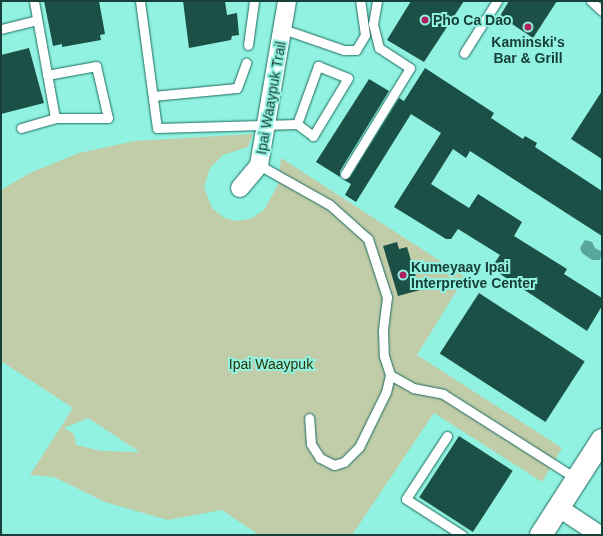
<!DOCTYPE html>
<style>
body{margin:0}
#map{position:relative;width:603px;height:536px;overflow:hidden;background:#92f2e1;font-family:Helvetica,sans-serif}
div>[style]{position:absolute}
.green>*{inset:0;background:#c1cca8}
.water>*{inset:0;background:#59a79a}
.building>*{inset:0;background:#1b5047;transform-origin:0 0}
.roads{filter:drop-shadow(0 0 1px #1c6b5f) drop-shadow(0 0 1px #1c6b5f)}
.service>*{height:9px;margin:-4.5px;padding:0 4.5px;transform-origin:4.5px;border-radius:4.5px;background:#fff}
.minor>*{height:18px;margin:-9px;padding:0 9px;transform-origin:9px;border-radius:9px;background:#fff}
.tertiary>*{height:22px;margin:-11px;padding:0 11px;transform-origin:11px;border-radius:11px;background:#fff}
.dots>*{width:11px;height:11px;translate:-50% -50%;box-sizing:border-box;border:2px solid #92f2e1;border-radius:50%}
span{translate:-50% -50%;white-space:nowrap;text-align:center;line-height:1.15;-webkit-text-stroke:4px #92f2e1;paint-order:stroke}
.poi-label{font-size:14px;color:#17403a;font-weight:700}
.left{translate:0 -50%;text-align:left}
.street-label{font-size:14px;color:#17403a}
.park-label{font-size:14px;color:#2a3407}
.frame{position:absolute;inset:0;border:2px solid #17403a;pointer-events:none}
</style>
<div id="map">
<div class="green">
<i style="clip-path:polygon(evenodd,253px 134px,248px 147px,223px 155px,210px 168px,204px 187px,212px 208px,224px 218px,237px 221px,250px 219px,264px 210px,278px 185px,281px 158px,465px 277px,417px 355px,562px 448px,542px 482px,434px 413px,352px 535px,259px 535px,222px 510px,168px 520px,105px 502px,54px 477px,30px 475px,73px 408px,1px 361px,1px 190px,30px 173px,79px 153px,135px 141px,253px 134px,88px 418px,140px 452px,102px 451px,76px 445px,74px 434px,64px 428px,88px 418px)"></i>
</div>
<div class="water">
<i style="clip-path:polygon(585px 240px,592px 242px,595px 248px,602px 252px,600px 260px,592px 260px,582px 253px,580px 248px)"></i>
</div>
<div class="building">
<i style="clip-path:polygon(44px 1px,99px 1px,105px 34px,100px 35px,101px 40px,62px 47px,62px 44px,53px 46px)"></i>
<i style="clip-path:polygon(183px 1px,225px 1px,227px 15px,237px 13px,239px 35px,232px 36px,231px 40px,189px 48px)"></i>
<i style="clip-path:polygon(411px 1px,464px 1px,424px 62px,387px 40px)"></i>
<i style="clip-path:polygon(509px 1px,557px 1px,533px 38px,500px 16px)"></i>
<i style="clip-path:polygon(29px 48px,44px 103px,1px 114px,1px 55px)"></i>
<i style="clip-path:polygon(425px 68px,494px 113px,491px 118px,523px 139px,525px 136px,537px 143px,535px 147px,602px 191px,602px 236px,470px 151px,466px 158px,453px 149px,431px 184px,469px 208px,478px 194px,522px 222px,514px 236px,567px 269px,564px 274px,602px 298px,602px 306px,587px 331px,491px 268px,500px 255px,458px 229px,451px 239px,446px 239px,394px 207px,441px 133px,411px 114px,356px 202px,345px 195px,351px 184px,344px 180px,350px 177px,399px 98px,404px 101px)"></i>
<i style="clip-path:polygon(369px 79px,389px 91px,340px 171px,340px 177px,316px 162px)"></i>
<i style="clip-path:polygon(602px 91px,602px 159px,571px 139px)"></i>
<i style="clip-path:polygon(397px 242px,399px 249px,407px 247px,420px 290px,398px 296px,383px 246px)"></i>
<i style="left:479px;top:293px;width:126px;height:72px;rotate:33deg"></i>
<i style="left:459px;top:436px;width:64px;height:73px;rotate:33deg"></i>
</div>
<div class="roads">
<div class="service">
<i style="left:140px;top:1px;width:128px;rotate:82.4deg"></i>
<i style="left:157px;top:128px;width:140px;rotate:-1.6deg"></i>
<i style="left:297px;top:124px;width:62px;rotate:-70.1deg"></i>
<i style="left:318px;top:66px;width:32px;rotate:22deg"></i>
<i style="left:348px;top:78px;width:68px;rotate:121.1deg"></i>
<i style="left:313px;top:136px;width:20px;rotate:-143deg"></i>
<i style="left:591px;top:1px;width:15px;rotate:42deg"></i>
<i style="left:1px;top:29px;width:37px;rotate:-14deg"></i>
<i style="left:283px;top:29px;width:65px;rotate:19deg"></i>
<i style="left:344px;top:50px;width:12px"></i>
<i style="left:356px;top:50px;width:17px;rotate:-59deg"></i>
<i style="left:365px;top:35px;width:34px;rotate:-98deg"></i>
<i style="left:248px;top:45px;width:44px;rotate:-82.2deg"></i>
<i style="left:464px;top:53px;width:62px;rotate:-57.6deg"></i>
<i style="left:47px;top:75px;width:50px;rotate:-10.4deg"></i>
<i style="left:96px;top:66px;width:53px;rotate:77deg"></i>
<i style="left:108px;top:118px;width:53px;rotate:180deg"></i>
<i style="left:153px;top:96px;width:84px;rotate:-5.4deg"></i>
<i style="left:237px;top:88px;width:27px;rotate:-70deg"></i>
<i style="left:21px;top:128px;width:35px;rotate:-16deg"></i>
<i style="left:55px;top:118px;width:119px;rotate:-100.2deg"></i>
<i style="left:259px;top:165px;width:81px;rotate:29.4deg"></i>
<i style="left:330px;top:205px;width:51px;rotate:41.8deg"></i>
<i style="left:368px;top:239px;width:61px;rotate:71.9deg"></i>
<i style="left:387px;top:297px;width:34px;rotate:97deg"></i>
<i style="left:383px;top:331px;width:25px;rotate:88deg"></i>
<i style="left:384px;top:356px;width:20px;rotate:72deg"></i>
<i style="left:390px;top:375px;width:17px;rotate:103deg"></i>
<i style="left:386px;top:392px;width:61px;rotate:116.1deg"></i>
<i style="left:359px;top:447px;width:21px;rotate:135deg"></i>
<i style="left:344px;top:462px;width:10px;rotate:163deg"></i>
<i style="left:334px;top:465px;width:16px;rotate:-153deg"></i>
<i style="left:320px;top:458px;width:17px;rotate:-123deg"></i>
<i style="left:311px;top:444px;width:26px;rotate:-94deg"></i>
<i style="left:345px;top:174px;width:124px;rotate:-58.5deg"></i>
<i style="left:410px;top:68px;width:37px;rotate:-147deg"></i>
<i style="left:379px;top:48px;width:25px;rotate:-104deg"></i>
<i style="left:373px;top:24px;width:23px;rotate:-80deg"></i>
<i style="left:390px;top:375px;width:26px;rotate:29deg"></i>
<i style="left:413px;top:388px;width:31px;rotate:11deg"></i>
<i style="left:443px;top:394px;width:159px;rotate:32.4deg"></i>
<i style="left:447px;top:436px;width:75px;rotate:123.1deg"></i>
<i style="left:406px;top:499px;width:67px;rotate:32.7deg"></i>
</div>
<div class="minor">
<i style="left:240px;top:188px;width:30px;rotate:-50deg"></i>
<i style="left:259px;top:165px;width:166px;rotate:-80.3deg"></i>
<i style="left:559px;top:508px;width:49px;rotate:33.4deg"></i>
</div>
<div class="tertiary">
<i style="left:541px;top:535px;width:113px;rotate:-57.3deg"></i>
</div>
</div>
<div class="dots">
<i style="left:425px;top:20px;background:#ad205d"></i>
<i style="left:528px;top:27px;background:#ad205d"></i>
<i style="left:403px;top:275px;background:#ad205d"></i>
</div>
<div class="poi-label">
<span class="left" style="left:433px;top:20px">Pho Ca Dao</span>
<span style="left:528px;top:50px">Kaminski's<br>Bar &amp; Grill</span>
<span class="left" style="left:411px;top:275px">Kumeyaay Ipai<br>Interpretive Center</span>
</div>
<div class="street-label">
<span style="left:271px;top:98px;rotate:-80deg">Ipai Waaypuk Trail</span>
</div>
<div class="park-label">
<span style="left:271px;top:364px">Ipai Waaypuk</span>
</div>
<div class="frame"></div>
</div>
